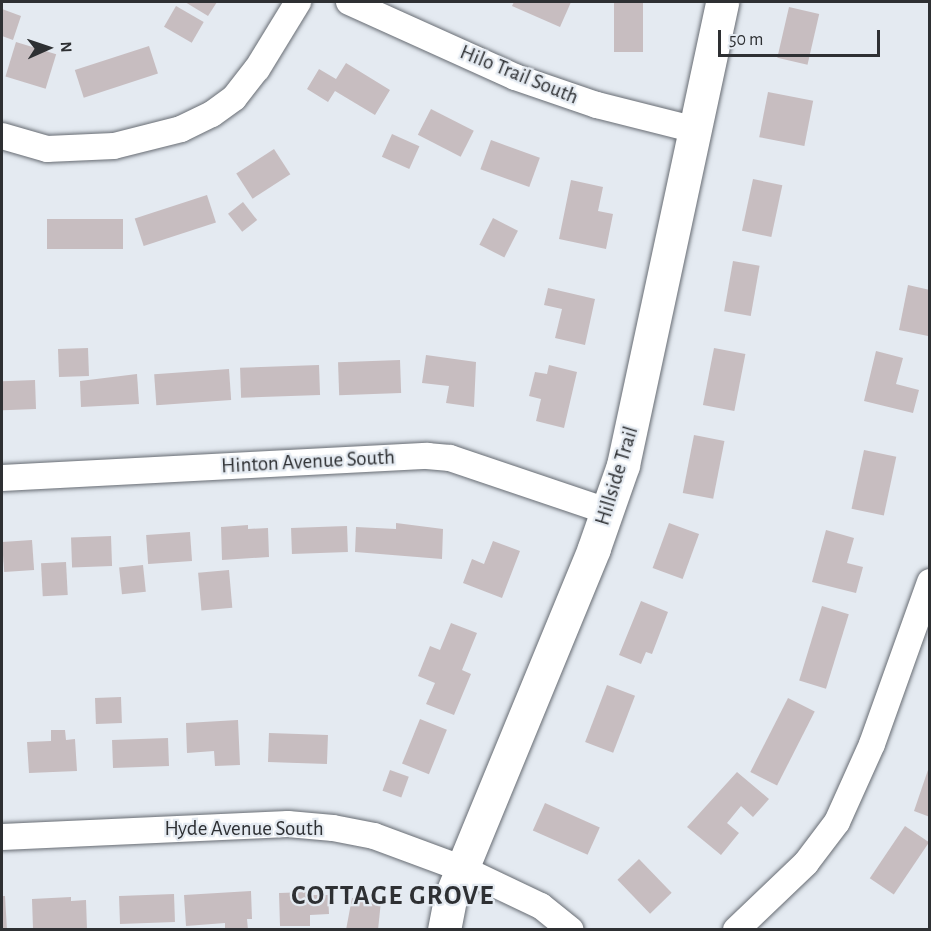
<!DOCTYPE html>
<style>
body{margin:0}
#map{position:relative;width:931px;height:931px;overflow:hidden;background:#e4eaf1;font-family:"Alegreya Sans",sans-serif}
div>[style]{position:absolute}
.building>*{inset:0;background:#c7bdc0;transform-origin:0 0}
.roads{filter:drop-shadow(0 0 2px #676c73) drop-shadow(0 0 2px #676c73)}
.street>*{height:26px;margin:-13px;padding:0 13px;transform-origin:13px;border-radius:13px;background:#fff}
.secondary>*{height:33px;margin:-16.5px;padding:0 16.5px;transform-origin:16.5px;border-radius:16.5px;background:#fff}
span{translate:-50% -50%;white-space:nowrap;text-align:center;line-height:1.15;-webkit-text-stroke:4.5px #e4eaf1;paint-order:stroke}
.street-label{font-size:21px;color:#2e3033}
.district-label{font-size:27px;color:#2e3033;font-weight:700;letter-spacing:1.5px}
.frame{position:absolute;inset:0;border:3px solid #2e3033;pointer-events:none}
.north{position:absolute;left:18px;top:18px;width:60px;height:60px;-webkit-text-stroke:4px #e4eaf1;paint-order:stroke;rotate:87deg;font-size:16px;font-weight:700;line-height:24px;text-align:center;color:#2e3033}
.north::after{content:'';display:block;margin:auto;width:21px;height:27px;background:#2e3033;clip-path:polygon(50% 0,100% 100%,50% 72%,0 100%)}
.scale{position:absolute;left:718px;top:30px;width:162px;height:27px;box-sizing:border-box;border:3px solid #2e3033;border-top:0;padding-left:8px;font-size:18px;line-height:21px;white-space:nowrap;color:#2e3033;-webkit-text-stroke:4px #e4eaf1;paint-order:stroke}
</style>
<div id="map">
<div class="building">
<i style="clip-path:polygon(185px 2px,217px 2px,208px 16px)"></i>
<i style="clip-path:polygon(514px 2px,571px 2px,560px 27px,512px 6px)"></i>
<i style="left:614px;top:2px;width:29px;height:50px"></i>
<i style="left:176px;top:6px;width:32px;height:24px;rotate:30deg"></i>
<i style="left:789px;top:7px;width:31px;height:52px;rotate:13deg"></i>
<i style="clip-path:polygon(2px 9px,21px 16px,13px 40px,2px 36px)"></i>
<i style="left:16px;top:42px;width:42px;height:36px;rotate:17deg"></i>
<i style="left:149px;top:46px;width:29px;height:78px;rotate:72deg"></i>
<i style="clip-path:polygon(346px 63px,390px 90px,375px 115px,335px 91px,328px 102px,307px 89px,319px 69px,336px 79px)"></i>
<i style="left:768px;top:92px;width:46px;height:46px;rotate:11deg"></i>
<i style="left:431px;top:109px;width:48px;height:29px;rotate:27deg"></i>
<i style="left:392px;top:134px;width:30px;height:25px;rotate:24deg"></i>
<i style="left:491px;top:140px;width:52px;height:31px;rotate:20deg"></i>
<i style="left:274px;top:149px;width:30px;height:45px;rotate:57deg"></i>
<i style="left:753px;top:179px;width:30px;height:53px;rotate:12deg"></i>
<i style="clip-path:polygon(571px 180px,603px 187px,598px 211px,613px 214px,606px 249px,559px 239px)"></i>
<i style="left:207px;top:195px;width:29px;height:76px;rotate:72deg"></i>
<i style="left:243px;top:202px;width:23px;height:19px;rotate:52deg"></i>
<i style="left:493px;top:218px;width:28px;height:30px;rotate:27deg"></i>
<i style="left:47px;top:219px;width:76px;height:30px"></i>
<i style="left:733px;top:261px;width:27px;height:51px;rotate:10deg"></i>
<i style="clip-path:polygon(908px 285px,930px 290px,928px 336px,899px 330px)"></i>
<i style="clip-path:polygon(548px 288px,595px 299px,585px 345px,555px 338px,562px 309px,544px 305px)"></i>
<i style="left:88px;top:348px;width:28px;height:30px;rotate:88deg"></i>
<i style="left:714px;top:348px;width:32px;height:58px;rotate:11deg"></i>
<i style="clip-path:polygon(876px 351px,903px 358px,896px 384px,919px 390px,913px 413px,864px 401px)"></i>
<i style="clip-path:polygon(426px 355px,476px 362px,474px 407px,446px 403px,449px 386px,422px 383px)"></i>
<i style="left:400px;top:360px;width:33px;height:62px;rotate:88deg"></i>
<i style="left:319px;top:365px;width:30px;height:79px;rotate:88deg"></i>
<i style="clip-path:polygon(549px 365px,577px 372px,564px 428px,536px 421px,541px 399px,529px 396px,535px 372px,547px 374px)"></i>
<i style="left:229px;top:369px;width:31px;height:75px;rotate:86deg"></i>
<i style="clip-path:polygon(137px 374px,139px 404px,81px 407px,80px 381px)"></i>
<i style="left:35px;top:380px;width:29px;height:33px;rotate:88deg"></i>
<i style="left:694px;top:435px;width:31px;height:59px;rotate:11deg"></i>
<i style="left:864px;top:450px;width:33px;height:60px;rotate:12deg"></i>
<i style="clip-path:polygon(396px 523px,443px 529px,442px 559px,355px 552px,356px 527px,396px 529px)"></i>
<i style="left:669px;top:523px;width:32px;height:48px;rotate:20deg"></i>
<i style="clip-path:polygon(248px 525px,248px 529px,268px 528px,269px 557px,222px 560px,221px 527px)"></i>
<i style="left:347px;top:526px;width:26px;height:56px;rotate:88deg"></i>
<i style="clip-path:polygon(826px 530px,854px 538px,847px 563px,863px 567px,856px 593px,812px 582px)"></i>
<i style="left:190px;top:532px;width:29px;height:44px;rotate:86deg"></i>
<i style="left:111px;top:536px;width:30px;height:40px;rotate:88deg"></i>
<i style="left:32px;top:540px;width:30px;height:30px;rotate:86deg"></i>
<i style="clip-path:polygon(493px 541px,520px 551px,502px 598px,463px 583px,472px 559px,484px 564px)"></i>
<i style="left:66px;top:562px;width:33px;height:25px;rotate:87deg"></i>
<i style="left:143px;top:565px;width:27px;height:24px;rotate:84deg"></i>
<i style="left:229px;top:570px;width:38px;height:31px;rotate:85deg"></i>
<i style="clip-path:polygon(641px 601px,668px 612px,652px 654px,646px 652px,641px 664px,619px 655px)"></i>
<i style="left:822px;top:606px;width:28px;height:78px;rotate:17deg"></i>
<i style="clip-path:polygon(451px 623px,477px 633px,462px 670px,471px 674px,454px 715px,426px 704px,435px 683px,418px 676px,430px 646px,440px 650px)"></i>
<i style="left:607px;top:685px;width:30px;height:61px;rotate:21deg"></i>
<i style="left:121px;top:697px;width:26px;height:26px;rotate:88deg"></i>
<i style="left:788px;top:698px;width:30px;height:83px;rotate:27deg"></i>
<i style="left:420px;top:719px;width:29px;height:48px;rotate:22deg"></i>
<i style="clip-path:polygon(238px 720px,240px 765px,215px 766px,214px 751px,187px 753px,186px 723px)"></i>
<i style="clip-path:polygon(51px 730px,65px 730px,66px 740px,75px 739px,77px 771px,29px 773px,27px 742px,51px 741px)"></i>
<i style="left:269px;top:733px;width:59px;height:29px;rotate:2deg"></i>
<i style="left:168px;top:738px;width:28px;height:56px;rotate:88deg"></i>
<i style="clip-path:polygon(929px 767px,930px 767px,930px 817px,914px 811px)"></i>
<i style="left:390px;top:770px;width:20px;height:22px;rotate:20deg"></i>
<i style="clip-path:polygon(737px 772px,769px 799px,753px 817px,741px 806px,727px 823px,739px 833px,721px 855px,687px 827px)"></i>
<i style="left:545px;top:803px;width:60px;height:30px;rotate:24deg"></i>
<i style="left:905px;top:826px;width:29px;height:63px;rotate:34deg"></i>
<i style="left:639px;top:859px;width:47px;height:30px;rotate:46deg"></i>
<i style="clip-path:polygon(251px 891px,252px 919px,247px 919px,248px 930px,225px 930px,225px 923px,186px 926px,184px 895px)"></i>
<i style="clip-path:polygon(309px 892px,309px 895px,328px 895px,329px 914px,310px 915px,310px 926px,280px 926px,279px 893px)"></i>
<i style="left:174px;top:894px;width:28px;height:55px;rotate:88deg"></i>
<i style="clip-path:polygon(2px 896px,5px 896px,7px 930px,2px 930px)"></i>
<i style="clip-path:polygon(71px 897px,71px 901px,86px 900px,87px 930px,33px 929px,32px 899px)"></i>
<i style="clip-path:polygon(352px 898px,381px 901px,378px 930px,346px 930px)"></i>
</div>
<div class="roads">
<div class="street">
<i style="left:349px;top:2px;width:182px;rotate:24.3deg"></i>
<i style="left:515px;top:77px;width:87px;rotate:18.9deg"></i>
<i style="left:597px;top:105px;width:102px;rotate:14.2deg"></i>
<i style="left:2px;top:136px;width:47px;rotate:16.1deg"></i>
<i style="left:47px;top:149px;width:67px;rotate:-2.6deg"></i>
<i style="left:114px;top:146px;width:69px;rotate:-14.2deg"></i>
<i style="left:181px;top:129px;width:34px;rotate:-26deg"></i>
<i style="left:212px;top:114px;width:27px;rotate:-36deg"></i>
<i style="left:234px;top:98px;width:37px;rotate:-52deg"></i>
<i style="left:257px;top:69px;width:79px;rotate:-58.5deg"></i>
<i style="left:2px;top:478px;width:426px;rotate:-3deg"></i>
<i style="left:427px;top:456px;width:23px;rotate:5deg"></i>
<i style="left:450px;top:458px;width:166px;rotate:18.7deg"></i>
<i style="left:2px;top:837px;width:286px;rotate:-2.6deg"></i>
<i style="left:288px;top:824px;width:45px;rotate:5.1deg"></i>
<i style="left:333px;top:828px;width:42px;rotate:11deg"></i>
<i style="left:374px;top:836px;width:95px;rotate:20.3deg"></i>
<i style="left:463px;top:869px;width:86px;rotate:25.4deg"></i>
<i style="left:541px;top:906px;width:38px;rotate:39deg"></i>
<i style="left:736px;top:930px;width:97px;rotate:-43.7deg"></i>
<i style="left:806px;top:863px;width:51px;rotate:-52.9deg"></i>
<i style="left:837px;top:822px;width:85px;rotate:-65.8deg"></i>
<i style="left:872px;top:744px;width:172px;rotate:-70.3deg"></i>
</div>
<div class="secondary">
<i style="left:444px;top:930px;width:33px;rotate:-79deg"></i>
<i style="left:450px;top:898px;width:378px;rotate:-67.6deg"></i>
<i style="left:594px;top:548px;width:88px;rotate:-70.7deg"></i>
<i style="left:623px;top:465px;width:473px;rotate:-77.9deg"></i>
</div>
</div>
<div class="street-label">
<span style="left:519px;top:75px;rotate:22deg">Hilo Trail South</span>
<span style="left:308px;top:462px;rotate:-3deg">Hinton Avenue South</span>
<span style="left:617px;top:476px;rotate:-73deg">Hillside Trail</span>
<span style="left:244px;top:829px">Hyde Avenue South</span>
</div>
<div class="district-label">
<span style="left:393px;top:896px">COTTAGE GROVE</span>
</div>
<div class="frame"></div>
<div class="north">N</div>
<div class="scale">50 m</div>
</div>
